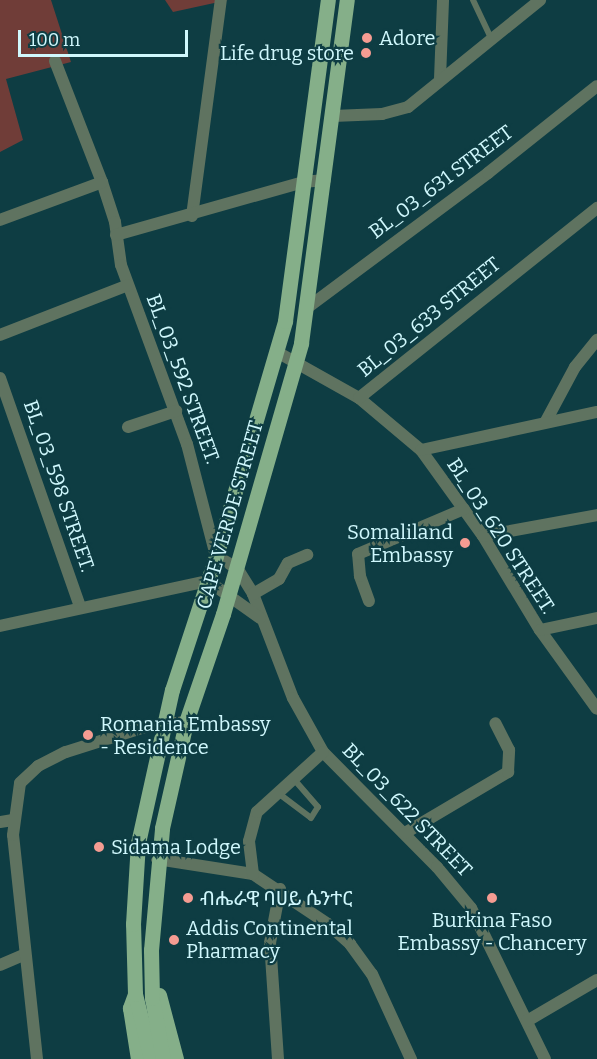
<!DOCTYPE html>
<meta charset="utf-8">
<style>
body{margin:0}
#map{position:relative;width:597px;height:1059px;overflow:hidden;background:#0e3d43;font-family:Bitter,"Noto Sans Ethiopic",serif}
div>[style]{position:absolute}
.green>*{inset:0;background:#703d38}
.lane>*{height:6px;margin:-3px;padding:0 3px;transform-origin:3px;border-radius:3px;background:#5f7360}
.street>*{height:12px;margin:-6px;padding:0 6px;transform-origin:6px;border-radius:6px;background:#5f7360}
.primary>*{height:15px;margin:-7.5px;padding:0 7.5px;transform-origin:7.5px;border-radius:7.5px;background:#85af89}
.dots>*{width:16px;height:16px;translate:-50% -50%;box-sizing:border-box;border:3px solid #0e3d43;border-radius:50%}
span{translate:-50% -50%;white-space:nowrap;text-align:center;line-height:1.15;-webkit-text-stroke:4.5px #0e3d43;paint-order:stroke}
.poi-label{font-size:20px;color:#d0f8fd}
.left{translate:0 -50%;text-align:left}
.right{translate:-100% -50%;text-align:right}
.street-label{font-size:20px;color:#d0f8fd}
.scale{position:absolute;left:18px;top:30px;width:170px;height:27px;box-sizing:border-box;border:3px solid #d0f8fd;border-top:0;padding-left:8px;font-size:18px;line-height:21px;white-space:nowrap;color:#d0f8fd;-webkit-text-stroke:4px #0e3d43;paint-order:stroke}
</style>
<div id="map">
<div class="green">
<i style="clip-path:polygon(0 0,51px 0,71px 62px,6px 79px,23px 140px,0 152px)"></i>
<i style="clip-path:polygon(165px 0,228px 0,173px 12px)"></i>
</div>
<div class="lane">
<i style="left:473px;top:0;width:42px;rotate:64.7deg"></i>
<i style="left:278px;top:793px;width:41px;rotate:37.1deg"></i>
<i style="left:311px;top:818px;width:13px;rotate:-58deg"></i>
<i style="left:318px;top:807px;width:38px;rotate:-131deg"></i>
</div>
<div class="street">
<i style="left:55px;top:61px;width:130px;rotate:68.8deg"></i>
<i style="left:102px;top:182px;width:42px;rotate:72deg"></i>
<i style="left:115px;top:222px;width:43px;rotate:82.1deg"></i>
<i style="left:121px;top:265px;width:191px;rotate:69.8deg"></i>
<i style="left:187px;top:444px;width:116px;rotate:75.5deg"></i>
<i style="left:216px;top:556px;width:24px;rotate:30deg"></i>
<i style="left:237px;top:568px;width:31px;rotate:58deg"></i>
<i style="left:253px;top:594px;width:111px;rotate:69deg"></i>
<i style="left:293px;top:698px;width:62px;rotate:60.9deg"></i>
<i style="left:323px;top:752px;width:162px;rotate:45.3deg"></i>
<i style="left:437px;top:867px;width:53px;rotate:50.3deg"></i>
<i style="left:471px;top:908px;width:168px;rotate:63.9deg"></i>
<i style="left:440px;top:79px;width:79px;rotate:-87.8deg"></i>
<i style="left:333px;top:116px;width:49px;rotate:-2.3deg"></i>
<i style="left:382px;top:114px;width:27px;rotate:-15deg"></i>
<i style="left:408px;top:107px;width:170px;rotate:-39deg"></i>
<i style="left:192px;top:216px;width:218px;rotate:-82.4deg"></i>
<i style="left:0;top:220px;width:109px;rotate:-20.4deg"></i>
<i style="left:116px;top:235px;width:194px;rotate:-15.8deg"></i>
<i style="left:303px;top:182px;width:22px;rotate:-5deg"></i>
<i style="left:307px;top:308px;width:226px;rotate:-36.7deg"></i>
<i style="left:488px;top:173px;width:139px;rotate:-38.6deg"></i>
<i style="left:0;top:335px;width:137px;rotate:-21.3deg"></i>
<i style="left:277px;top:352px;width:94px;rotate:29.3deg"></i>
<i style="left:359px;top:398px;width:81px;rotate:40deg"></i>
<i style="left:421px;top:450px;width:106px;rotate:54.2deg"></i>
<i style="left:483px;top:536px;width:110px;rotate:58.8deg"></i>
<i style="left:540px;top:630px;width:97px;rotate:54.2deg"></i>
<i style="left:0;top:378px;width:242px;rotate:70.7deg"></i>
<i style="left:359px;top:398px;width:305px;rotate:-38.6deg"></i>
<i style="left:546px;top:421px;width:61px;rotate:-61.8deg"></i>
<i style="left:575px;top:367px;width:35px;rotate:-51deg"></i>
<i style="left:128px;top:427px;width:51px;rotate:-18.4deg"></i>
<i style="left:421px;top:450px;width:180px;rotate:-12.2deg"></i>
<i style="left:483px;top:536px;width:116px;rotate:-10.4deg"></i>
<i style="left:253px;top:594px;width:30px;rotate:-30deg"></i>
<i style="left:279px;top:579px;width:18px;rotate:-61deg"></i>
<i style="left:288px;top:563px;width:21px;rotate:-23deg"></i>
<i style="left:369px;top:601px;width:27px;rotate:-110deg"></i>
<i style="left:360px;top:576px;width:22px;rotate:-95deg"></i>
<i style="left:358px;top:554px;width:115px;rotate:-23deg"></i>
<i style="left:0;top:626px;width:213px;rotate:-12.2deg"></i>
<i style="left:208px;top:581px;width:64px;rotate:35.4deg"></i>
<i style="left:540px;top:630px;width:58px;rotate:-11.9deg"></i>
<i style="left:0;top:822px;width:13px;rotate:-9deg"></i>
<i style="left:405px;top:833px;width:120px;rotate:-30.6deg"></i>
<i style="left:508px;top:772px;width:22px;rotate:-87deg"></i>
<i style="left:509px;top:750px;width:30px;rotate:-117deg"></i>
<i style="left:157px;top:859px;width:97px;rotate:8.9deg"></i>
<i style="left:253px;top:874px;width:90px;rotate:33.7deg"></i>
<i style="left:328px;top:924px;width:30px;rotate:42deg"></i>
<i style="left:350px;top:944px;width:37px;rotate:54deg"></i>
<i style="left:372px;top:974px;width:94px;rotate:65.4deg"></i>
<i style="left:253px;top:874px;width:33px;rotate:-97deg"></i>
<i style="left:249px;top:841px;width:30px;rotate:-75deg"></i>
<i style="left:257px;top:812px;width:89px;rotate:-42.3deg"></i>
<i style="left:0;top:965px;width:26px;rotate:-23deg"></i>
<i style="left:527px;top:1021px;width:81px;rotate:-30.4deg"></i>
<i style="left:37px;top:1059px;width:225px;rotate:-96.1deg"></i>
<i style="left:13px;top:835px;width:52px;rotate:-82.3deg"></i>
<i style="left:20px;top:783px;width:25px;rotate:-43deg"></i>
<i style="left:38px;top:766px;width:31px;rotate:-27deg"></i>
<i style="left:66px;top:752px;width:86px;rotate:-17.6deg"></i>
<i style="left:148px;top:726px;width:38px;rotate:-6deg"></i>
<i style="left:278px;top:1059px;width:116px;rotate:-93.9deg"></i>
<i style="left:270px;top:943px;width:55px;rotate:-79.5deg"></i>
</div>
<div class="primary">
<i style="left:135px;top:994px;width:15px;rotate:110deg"></i>
<i style="left:130px;top:1008px;width:52px;rotate:81.1deg"></i>
<i style="left:159px;top:995px;width:66px;rotate:75.1deg"></i>
<i style="left:151px;top:1059px;width:67px;rotate:-103.8deg"></i>
<i style="left:135px;top:994px;width:70px;rotate:-91.6deg"></i>
<i style="left:133px;top:924px;width:81px;rotate:-86.5deg"></i>
<i style="left:138px;top:843px;width:157px;rotate:-77.5deg"></i>
<i style="left:172px;top:690px;width:141px;rotate:-71.8deg"></i>
<i style="left:216px;top:556px;width:245px;rotate:-73.6deg"></i>
<i style="left:285px;top:321px;width:324px;rotate:-82.4deg"></i>
<i style="left:163px;top:1059px;width:62px;rotate:-100.2deg"></i>
<i style="left:152px;top:998px;width:48px;rotate:-91.2deg"></i>
<i style="left:151px;top:950px;width:122px;rotate:-84.8deg"></i>
<i style="left:162px;top:828px;width:109px;rotate:-77.2deg"></i>
<i style="left:186px;top:722px;width:114px;rotate:-71.1deg"></i>
<i style="left:223px;top:614px;width:282px;rotate:-73.9deg"></i>
<i style="left:301px;top:343px;width:346px;rotate:-82.4deg"></i>
</div>
<div class="dots">
<i style="left:367px;top:38px;background:#f59c92"></i>
<i style="left:366px;top:53px;background:#f59c92"></i>
<i style="left:465px;top:543px;background:#f59c92"></i>
<i style="left:88px;top:735px;background:#f59c92"></i>
<i style="left:99px;top:847px;background:#f59c92"></i>
<i style="left:188px;top:898px;background:#f59c92"></i>
<i style="left:492px;top:898px;background:#f59c92"></i>
<i style="left:174px;top:940px;background:#f59c92"></i>
</div>
<div class="poi-label">
<span class="left" style="left:379px;top:38px">Adore</span>
<span class="right" style="left:354px;top:53px">Life drug store</span>
<span class="right" style="left:453px;top:544px">Somaliland<br>Embassy</span>
<span class="left" style="left:100px;top:736px">Romania Embassy<br>- Residence</span>
<span class="left" style="left:111px;top:847px">Sidama Lodge</span>
<span class="left" style="left:200px;top:898px">ብሔራዊ ባሀይ ሴንተር</span>
<span style="left:492px;top:932px">Burkina Faso<br>Embassy - Chancery</span>
<span class="left" style="left:186px;top:940px">Addis Continental<br>Pharmacy</span>
</div>
<div class="street-label">
<span style="left:441px;top:182px;rotate:-37deg">BL_03_631 STREET</span>
<span style="left:429px;top:317px;rotate:-39deg">BL_03_633 STREET</span>
<span style="left:183px;top:379px;rotate:70deg">BL_03_592 STREET.</span>
<span style="left:59px;top:486px;rotate:71deg">BL_03_598 STREET.</span>
<span style="left:230px;top:515px;rotate:-74deg">CAPE VERDE STREET</span>
<span style="left:501px;top:536px;rotate:57deg">BL_03_620 STREET.</span>
<span style="left:407px;top:810px;rotate:46deg">BL_03_622 STREET</span>
</div>
<div class="scale">100 m</div>
</div>
